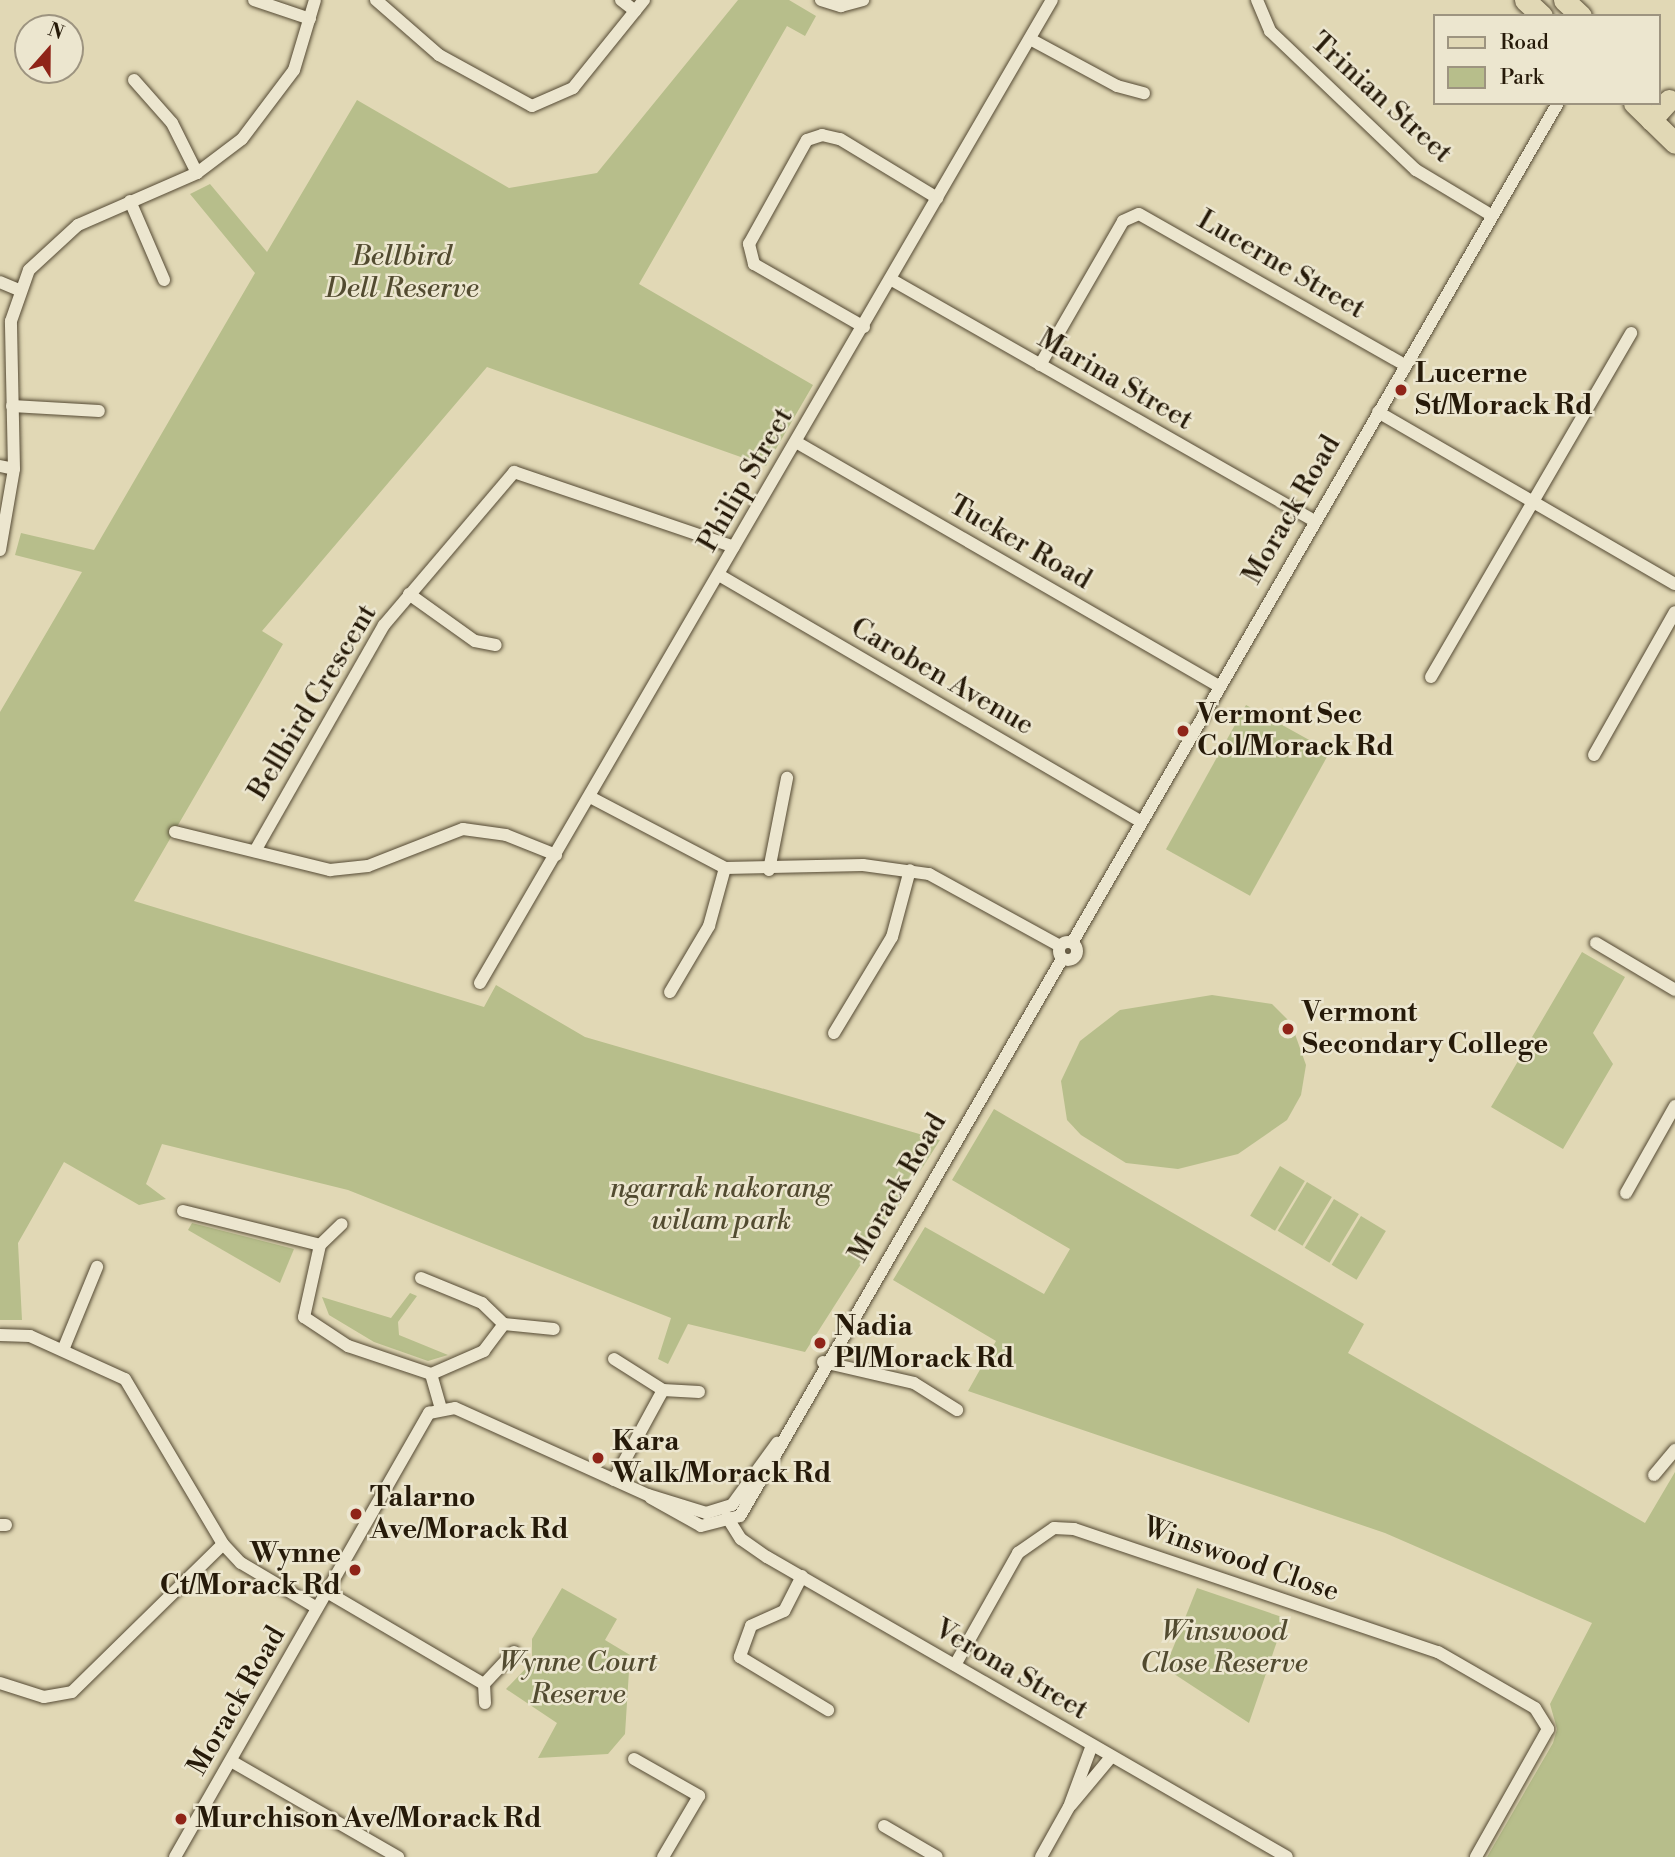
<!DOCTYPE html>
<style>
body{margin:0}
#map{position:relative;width:1675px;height:1857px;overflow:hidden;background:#e1d8b5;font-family:"Libre Bodoni",serif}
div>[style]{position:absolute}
.green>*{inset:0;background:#b7be8b;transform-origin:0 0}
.roads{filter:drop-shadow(0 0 2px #554a34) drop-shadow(0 0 2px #554a34)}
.minor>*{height:12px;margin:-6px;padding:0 6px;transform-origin:6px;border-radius:6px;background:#ece6cf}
.minor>.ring{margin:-6px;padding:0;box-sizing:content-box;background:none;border:12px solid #ece6cf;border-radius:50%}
.primary>*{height:21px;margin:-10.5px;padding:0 10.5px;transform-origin:10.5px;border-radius:10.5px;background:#e1d8b5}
.dots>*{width:19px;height:19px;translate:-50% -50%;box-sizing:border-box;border:4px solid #ece6cf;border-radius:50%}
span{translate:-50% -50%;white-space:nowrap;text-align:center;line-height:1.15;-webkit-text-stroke:5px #ece6cf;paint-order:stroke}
.street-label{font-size:28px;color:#261a09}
.park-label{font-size:28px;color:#524b30;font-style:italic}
.poi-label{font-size:28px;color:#261a09;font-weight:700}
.left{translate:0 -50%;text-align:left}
.right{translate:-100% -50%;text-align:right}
.legend{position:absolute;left:1433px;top:14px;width:228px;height:91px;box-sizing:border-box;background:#ece6cf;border:2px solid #9d9480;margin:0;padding:9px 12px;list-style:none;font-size:21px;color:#261a09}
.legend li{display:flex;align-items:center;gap:14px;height:35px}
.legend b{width:35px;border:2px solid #9d9480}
.north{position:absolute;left:14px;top:14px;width:70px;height:70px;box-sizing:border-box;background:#ece6cf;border:2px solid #9d9480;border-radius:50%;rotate:21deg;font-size:19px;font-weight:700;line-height:28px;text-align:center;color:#261a09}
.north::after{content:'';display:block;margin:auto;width:24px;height:32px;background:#8f2418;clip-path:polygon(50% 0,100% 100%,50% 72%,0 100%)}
</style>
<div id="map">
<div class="green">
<i style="clip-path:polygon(738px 0,789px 0,816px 16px,805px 36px,787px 26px,639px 284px,813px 385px,766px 466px,487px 367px,262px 631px,283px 644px,134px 901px,484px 1007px,496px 985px,585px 1037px,940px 1140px,805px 1352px,688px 1324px,668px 1364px,658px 1359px,671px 1318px,348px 1190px,162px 1144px,146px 1184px,166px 1199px,139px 1205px,64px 1162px,18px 1243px,22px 1320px,0 1320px,0 712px,82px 572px,15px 555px,21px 533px,94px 550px,255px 273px,190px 194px,210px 184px,267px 252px,357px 100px,509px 188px,597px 173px)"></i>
<i style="left:1246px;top:705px;width:96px;height:165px;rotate:29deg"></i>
<i style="clip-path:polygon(1582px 952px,1625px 977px,1593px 1033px,1613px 1064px,1563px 1149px,1491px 1107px)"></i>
<i style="clip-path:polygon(1212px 995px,1272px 1004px,1291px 1023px,1306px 1065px,1301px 1095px,1287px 1120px,1238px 1154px,1178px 1169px,1126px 1163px,1081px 1135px,1067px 1120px,1061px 1081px,1080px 1041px,1120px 1010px)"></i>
<i style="clip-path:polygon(994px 1109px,1364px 1324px,1348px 1353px,1645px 1523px,1675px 1472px,1675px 1857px,1487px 1857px,1553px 1743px,1557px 1729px,1550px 1704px,1592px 1623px,1385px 1533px,968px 1391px,996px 1341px,893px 1280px,925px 1227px,1044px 1294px,1070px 1249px,952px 1180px)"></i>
<i style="left:1280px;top:1166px;width:29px;height:58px;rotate:31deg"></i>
<i style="left:1307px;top:1182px;width:29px;height:57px;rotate:31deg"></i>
<i style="left:1334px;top:1199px;width:29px;height:57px;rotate:31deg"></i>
<i style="left:1361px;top:1216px;width:29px;height:57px;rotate:31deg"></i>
<i style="clip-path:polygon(192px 1223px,294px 1249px,280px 1283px,188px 1230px)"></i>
<i style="clip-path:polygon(410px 1293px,417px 1296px,398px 1322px,399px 1335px,448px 1355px,428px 1361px,374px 1342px,329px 1315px,322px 1297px,391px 1318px)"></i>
<i style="clip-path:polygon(562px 1588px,617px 1619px,605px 1640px,630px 1655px,625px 1734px,608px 1754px,538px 1758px,557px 1723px,506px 1689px,532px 1662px,532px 1639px)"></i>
<i style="clip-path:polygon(1197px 1588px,1285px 1618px,1249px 1723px,1165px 1668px)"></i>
</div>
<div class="roads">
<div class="minor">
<i style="left:254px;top:0;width:59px;rotate:18.7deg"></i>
<i style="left:376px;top:0;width:84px;rotate:41.1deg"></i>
<i style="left:439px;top:55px;width:106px;rotate:28.7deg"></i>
<i style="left:532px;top:106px;width:45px;rotate:-23.7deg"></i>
<i style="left:573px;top:88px;width:113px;rotate:-51.1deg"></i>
<i style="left:621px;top:0;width:18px;rotate:38deg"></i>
<i style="left:821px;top:0;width:21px;rotate:17deg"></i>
<i style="left:841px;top:6px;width:23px;rotate:-15deg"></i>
<i style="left:1257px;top:0;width:34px;rotate:67deg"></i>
<i style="left:1270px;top:31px;width:202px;rotate:43.6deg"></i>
<i style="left:1416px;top:170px;width:87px;rotate:31deg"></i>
<i style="left:1030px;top:39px;width:99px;rotate:28.4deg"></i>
<i style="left:1117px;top:86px;width:28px;rotate:15deg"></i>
<i style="left:134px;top:80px;width:57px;rotate:48.5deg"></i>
<i style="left:172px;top:123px;width:56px;rotate:63.4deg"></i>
<i style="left:130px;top:201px;width:86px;rotate:66.7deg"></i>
<i style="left:892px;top:280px;width:486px;rotate:29.7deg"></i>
<i style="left:0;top:282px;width:21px;rotate:23deg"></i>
<i style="left:864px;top:327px;width:127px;rotate:-150.2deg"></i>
<i style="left:754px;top:264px;width:21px;rotate:-104deg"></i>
<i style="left:749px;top:244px;width:119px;rotate:-60.9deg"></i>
<i style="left:807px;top:140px;width:16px;rotate:-18deg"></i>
<i style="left:822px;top:135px;width:18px;rotate:13deg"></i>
<i style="left:840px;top:139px;width:114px;rotate:31.3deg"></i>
<i style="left:1040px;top:365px;width:166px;rotate:-60deg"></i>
<i style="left:1123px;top:221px;width:17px;rotate:-24deg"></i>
<i style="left:1139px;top:214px;width:306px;rotate:29.6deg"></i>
<i style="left:12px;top:406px;width:87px;rotate:3.3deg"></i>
<i style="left:1378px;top:412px;width:343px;rotate:30.1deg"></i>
<i style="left:796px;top:442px;width:488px;rotate:30deg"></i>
<i style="left:0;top:466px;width:14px;rotate:12deg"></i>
<i style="left:0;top:550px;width:82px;rotate:-80.2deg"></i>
<i style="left:14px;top:469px;width:148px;rotate:-91.2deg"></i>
<i style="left:11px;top:321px;width:54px;rotate:-70.6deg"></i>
<i style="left:29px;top:270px;width:67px;rotate:-42.6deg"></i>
<i style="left:78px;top:225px;width:130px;rotate:-23.6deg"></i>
<i style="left:197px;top:173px;width:56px;rotate:-37.1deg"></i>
<i style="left:242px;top:139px;width:86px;rotate:-53deg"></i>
<i style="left:294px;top:70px;width:73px;rotate:-73.3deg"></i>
<i style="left:719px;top:575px;width:489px;rotate:30.3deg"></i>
<i style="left:409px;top:594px;width:81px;rotate:35.5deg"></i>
<i style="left:475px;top:641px;width:21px;rotate:11deg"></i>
<i style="left:1431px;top:677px;width:398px;rotate:-59.8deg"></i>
<i style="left:1594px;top:755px;width:164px;rotate:-60.5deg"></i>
<i style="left:590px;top:797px;width:153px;rotate:27.7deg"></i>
<i style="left:725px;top:868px;width:138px;rotate:-1.2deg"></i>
<i style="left:863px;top:865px;width:67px;rotate:7.8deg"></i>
<i style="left:929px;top:874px;width:149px;rotate:28.8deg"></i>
<i style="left:175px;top:832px;width:160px;rotate:13.8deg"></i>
<i style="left:330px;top:870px;width:38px;rotate:-6deg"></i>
<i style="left:368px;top:866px;width:102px;rotate:-21.3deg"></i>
<i style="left:463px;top:829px;width:43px;rotate:7.9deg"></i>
<i style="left:506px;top:835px;width:54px;rotate:21.8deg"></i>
<i style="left:255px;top:851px;width:260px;rotate:-60.3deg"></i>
<i style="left:384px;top:625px;width:201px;rotate:-49.6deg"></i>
<i style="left:514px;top:472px;width:232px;rotate:18.8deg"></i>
<i style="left:769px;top:870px;width:94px;rotate:-78.9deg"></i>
<i class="ring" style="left:1059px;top:942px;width:6px;height:6px"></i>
<i style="left:1072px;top:943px;width:970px;rotate:-59.95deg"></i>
<i style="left:1596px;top:943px;width:92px;rotate:30.7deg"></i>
<i style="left:480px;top:983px;width:1137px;rotate:-59.81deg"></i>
<i style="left:670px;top:992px;width:77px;rotate:-59.4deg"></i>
<i style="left:709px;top:926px;width:60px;rotate:-74.6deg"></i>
<i style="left:834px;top:1033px;width:112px;rotate:-58.9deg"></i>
<i style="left:892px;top:937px;width:69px;rotate:-75deg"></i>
<i style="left:1626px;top:1193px;width:100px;rotate:-60.6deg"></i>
<i style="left:183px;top:1211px;width:141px;rotate:13.9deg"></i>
<i style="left:320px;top:1245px;width:74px;rotate:102.5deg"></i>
<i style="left:304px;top:1317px;width:53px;rotate:33.4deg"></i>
<i style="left:348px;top:1346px;width:88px;rotate:18.6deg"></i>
<i style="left:431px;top:1374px;width:33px;rotate:74deg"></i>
<i style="left:320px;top:1245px;width:30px;rotate:-44deg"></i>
<i style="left:421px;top:1278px;width:66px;rotate:22.3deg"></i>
<i style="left:482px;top:1303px;width:30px;rotate:44deg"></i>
<i style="left:504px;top:1324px;width:34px;rotate:127deg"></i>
<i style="left:484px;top:1351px;width:58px;rotate:156.5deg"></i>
<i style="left:504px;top:1324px;width:50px;rotate:5.7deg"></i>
<i style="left:0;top:1335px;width:30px;rotate:2deg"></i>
<i style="left:30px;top:1336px;width:104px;rotate:24.4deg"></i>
<i style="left:125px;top:1379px;width:192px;rotate:59.3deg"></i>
<i style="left:223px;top:1544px;width:26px;rotate:47deg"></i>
<i style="left:241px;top:1563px;width:88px;rotate:30.6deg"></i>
<i style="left:63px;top:1350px;width:90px;rotate:-67.7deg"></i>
<i style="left:614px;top:1359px;width:58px;rotate:32.3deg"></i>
<i style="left:663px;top:1390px;width:36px;rotate:3deg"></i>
<i style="left:823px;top:1362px;width:93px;rotate:13deg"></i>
<i style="left:914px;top:1383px;width:51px;rotate:32.1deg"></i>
<i style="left:1654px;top:1475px;width:33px;rotate:-50deg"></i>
<i style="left:614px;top:1480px;width:102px;rotate:-61.4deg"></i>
<i style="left:651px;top:1498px;width:57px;rotate:29.2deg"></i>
<i style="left:701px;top:1526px;width:40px;rotate:-14.4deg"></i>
<i style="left:740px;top:1516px;width:643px;rotate:-59.97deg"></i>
<i style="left:727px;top:1517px;width:26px;rotate:58deg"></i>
<i style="left:741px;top:1539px;width:32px;rotate:35deg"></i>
<i style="left:767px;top:1557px;width:600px;rotate:29.98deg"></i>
<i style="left:0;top:1525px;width:6px"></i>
<i style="left:802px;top:1576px;width:39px;rotate:117deg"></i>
<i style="left:784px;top:1611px;width:36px;rotate:156deg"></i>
<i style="left:751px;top:1626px;width:33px;rotate:110deg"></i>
<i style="left:740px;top:1657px;width:103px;rotate:31.1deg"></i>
<i style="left:327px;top:1592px;width:182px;rotate:30.4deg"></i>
<i style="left:484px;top:1684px;width:44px;rotate:-46.8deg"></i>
<i style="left:955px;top:1665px;width:129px;rotate:-60.6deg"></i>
<i style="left:1018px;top:1553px;width:44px;rotate:-34.8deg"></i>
<i style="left:1054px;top:1528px;width:20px;rotate:3deg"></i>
<i style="left:1074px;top:1529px;width:384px;rotate:18.7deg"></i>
<i style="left:1438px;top:1652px;width:112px;rotate:30deg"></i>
<i style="left:1535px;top:1708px;width:25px;rotate:58deg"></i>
<i style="left:1548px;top:1729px;width:147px;rotate:119.4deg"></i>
<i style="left:0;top:1683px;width:46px;rotate:17.7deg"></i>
<i style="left:44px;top:1697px;width:28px;rotate:-10deg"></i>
<i style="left:72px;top:1692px;width:211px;rotate:-44.4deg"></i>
<i style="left:484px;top:1684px;width:19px;rotate:87deg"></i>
<i style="left:634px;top:1759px;width:75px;rotate:29.6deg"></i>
<i style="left:699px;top:1796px;width:71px;rotate:120.5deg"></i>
<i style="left:231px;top:1761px;width:193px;rotate:29.9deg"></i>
<i style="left:1071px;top:1805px;width:62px;rotate:-50.2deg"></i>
<i style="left:884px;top:1826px;width:61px;rotate:30.3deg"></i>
<i style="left:175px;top:1857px;width:512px;rotate:-60.23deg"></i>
<i style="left:429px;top:1413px;width:26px;rotate:-11deg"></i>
<i style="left:455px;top:1408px;width:212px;rotate:24.3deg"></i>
<i style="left:648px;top:1495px;width:61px;rotate:17.2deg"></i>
<i style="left:706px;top:1513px;width:27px;rotate:-17deg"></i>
<i style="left:732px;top:1505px;width:77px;rotate:-54deg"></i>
<i style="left:1041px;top:1857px;width:57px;rotate:-60.8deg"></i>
<i style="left:1069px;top:1807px;width:66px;rotate:-69.6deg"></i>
</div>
<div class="primary">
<i style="left:1525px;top:0;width:23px;rotate:43deg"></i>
<i style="left:1564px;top:0;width:23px;rotate:43deg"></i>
<i style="left:1634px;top:103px;width:57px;rotate:44.3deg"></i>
<i style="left:1651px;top:120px;width:27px;rotate:-48deg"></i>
</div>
</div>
<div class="dots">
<i style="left:1401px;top:390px;background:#8f2418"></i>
<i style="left:1183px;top:731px;background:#8f2418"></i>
<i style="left:1288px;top:1029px;background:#8f2418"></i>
<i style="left:820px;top:1343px;background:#8f2418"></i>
<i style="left:598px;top:1458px;background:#8f2418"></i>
<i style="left:356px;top:1514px;background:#8f2418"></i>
<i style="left:355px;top:1570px;background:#8f2418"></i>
<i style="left:181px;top:1819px;background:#8f2418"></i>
</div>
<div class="street-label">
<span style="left:1381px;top:98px;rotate:42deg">Trinian Street</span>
<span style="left:1281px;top:265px;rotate:30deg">Lucerne Street</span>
<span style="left:1115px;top:380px;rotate:30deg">Marina Street</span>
<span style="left:746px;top:480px;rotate:-60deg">Philip Street</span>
<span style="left:1292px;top:510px;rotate:-60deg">Morack Road</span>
<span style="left:1020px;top:543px;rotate:30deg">Tucker Road</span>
<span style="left:942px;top:677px;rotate:30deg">Caroben Avenue</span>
<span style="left:313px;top:702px;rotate:-59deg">Bellbird Crescent</span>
<span style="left:898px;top:1188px;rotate:-60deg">Morack Road</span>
<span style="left:1241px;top:1560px;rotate:19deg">Winswood Close</span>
<span style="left:1011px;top:1670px;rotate:30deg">Verona Street</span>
<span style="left:237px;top:1701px;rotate:-60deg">Morack Road</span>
</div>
<div class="park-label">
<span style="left:402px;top:273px">Bellbird<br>Dell Reserve</span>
<span style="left:721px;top:1205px">ngarrak nakorang<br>wilam park</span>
<span style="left:1224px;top:1648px">Winswood<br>Close Reserve</span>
<span style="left:578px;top:1679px">Wynne Court<br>Reserve</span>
</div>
<div class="poi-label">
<span class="left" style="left:1415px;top:390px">Lucerne<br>St/Morack Rd</span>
<span class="left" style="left:1197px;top:731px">Vermont Sec<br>Col/Morack Rd</span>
<span class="left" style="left:1302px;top:1029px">Vermont<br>Secondary College</span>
<span class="left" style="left:834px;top:1343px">Nadia<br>Pl/Morack Rd</span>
<span class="left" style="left:612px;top:1458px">Kara<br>Walk/Morack Rd</span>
<span class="left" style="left:370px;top:1514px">Talarno<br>Ave/Morack Rd</span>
<span class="right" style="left:341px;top:1570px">Wynne<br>Ct/Morack Rd</span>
<span class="left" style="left:195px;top:1819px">Murchison Ave/Morack Rd</span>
</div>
<ul class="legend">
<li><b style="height:9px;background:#e1d8b5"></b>Road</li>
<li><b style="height:19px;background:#b7be8b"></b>Park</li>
</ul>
<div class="north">N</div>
</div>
